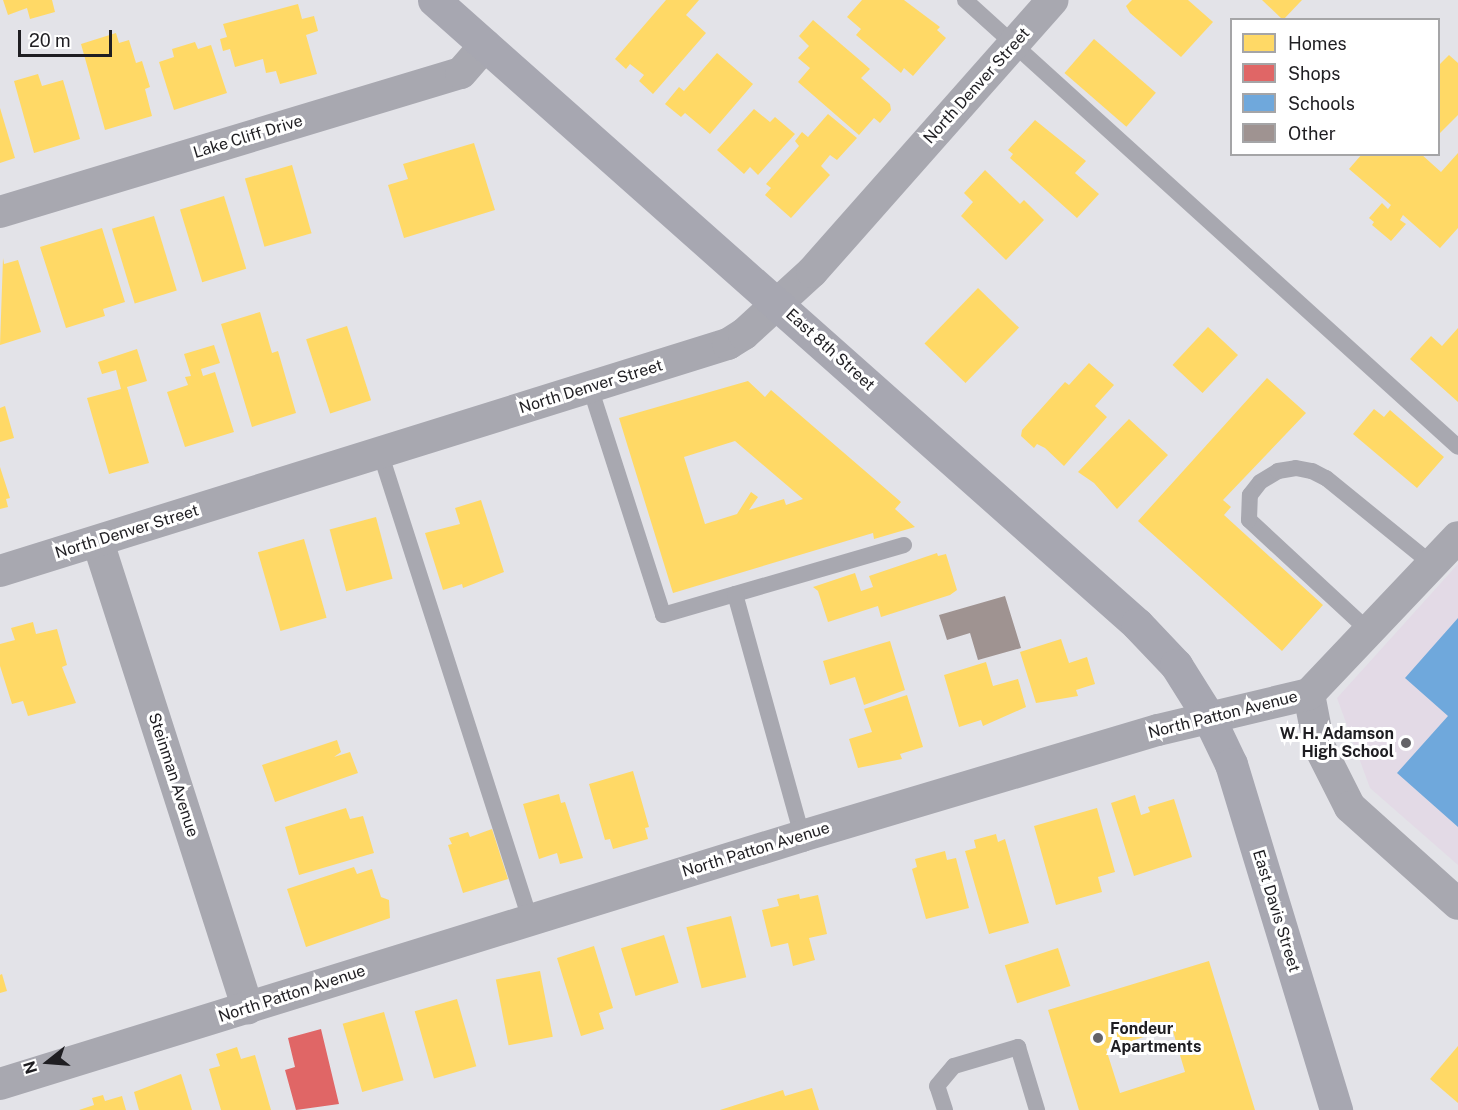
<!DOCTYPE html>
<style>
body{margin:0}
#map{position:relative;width:1458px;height:1110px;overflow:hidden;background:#e3e3e8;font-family:"Public Sans",sans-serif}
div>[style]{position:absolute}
.education>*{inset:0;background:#e3dae6}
.homes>*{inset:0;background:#ffd966;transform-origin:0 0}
.shops>*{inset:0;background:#e06666}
.schools>*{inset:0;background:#6fa8dc}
.building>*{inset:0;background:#9f9391}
.service>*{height:16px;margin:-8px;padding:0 8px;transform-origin:8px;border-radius:8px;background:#a8a8b0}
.minor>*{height:32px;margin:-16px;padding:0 16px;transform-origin:16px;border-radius:16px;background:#a8a8b0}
.secondary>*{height:33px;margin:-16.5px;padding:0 16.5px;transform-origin:16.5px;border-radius:16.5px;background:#a7a7b1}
.dots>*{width:16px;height:16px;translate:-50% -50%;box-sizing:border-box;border:3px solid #fff;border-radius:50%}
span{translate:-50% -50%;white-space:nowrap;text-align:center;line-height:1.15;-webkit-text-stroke:6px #fff;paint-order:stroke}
.street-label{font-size:16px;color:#1f1e22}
.poi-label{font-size:16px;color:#1f1e22;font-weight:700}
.right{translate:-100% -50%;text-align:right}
.left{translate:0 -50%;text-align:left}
.legend{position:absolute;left:1230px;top:18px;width:210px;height:138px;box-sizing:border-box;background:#fff;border:2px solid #a5a5a7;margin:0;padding:8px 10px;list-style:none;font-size:18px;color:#1f1e22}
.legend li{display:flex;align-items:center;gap:12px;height:30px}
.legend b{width:30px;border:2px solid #a5a5a7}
.north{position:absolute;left:18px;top:1032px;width:60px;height:60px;-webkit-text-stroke:4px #fff;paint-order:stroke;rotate:253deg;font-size:16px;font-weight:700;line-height:24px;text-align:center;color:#1f1e22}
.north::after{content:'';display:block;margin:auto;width:21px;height:27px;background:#1f1e22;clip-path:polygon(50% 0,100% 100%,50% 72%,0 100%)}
.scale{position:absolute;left:18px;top:30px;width:94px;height:27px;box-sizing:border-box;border:3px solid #1f1e22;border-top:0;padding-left:8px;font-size:18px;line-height:21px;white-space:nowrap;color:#1f1e22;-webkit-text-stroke:4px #fff;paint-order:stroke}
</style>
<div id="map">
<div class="education">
<i style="clip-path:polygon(1458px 564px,1458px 865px,1370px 788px,1337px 698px)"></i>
</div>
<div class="homes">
<i style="clip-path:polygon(3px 0,52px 0,55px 12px,30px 19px,27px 8px,8px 15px)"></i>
<i style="clip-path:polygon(666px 0,699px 0,686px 15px,706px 33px,653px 94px,639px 81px,644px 75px,630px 64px,626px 69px,615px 59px)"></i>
<i style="clip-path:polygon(862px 0,904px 0,940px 27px,937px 30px,946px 38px,913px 76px,904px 68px,901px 73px,856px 35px,861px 29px,847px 17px)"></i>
<i style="clip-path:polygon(1132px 0,1188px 0,1213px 22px,1181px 57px,1130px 13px,1126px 6px)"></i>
<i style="clip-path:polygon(1262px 0,1302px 0,1283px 20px)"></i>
<i style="clip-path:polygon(298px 4px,302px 19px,314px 16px,318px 31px,306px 35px,317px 74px,280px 84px,276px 71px,266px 73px,263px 59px,235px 67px,230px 49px,223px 51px,220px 39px,227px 37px,223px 24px)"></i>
<i style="clip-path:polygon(813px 20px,870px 69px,861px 78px,890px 104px,891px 110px,880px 123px,874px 118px,859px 135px,798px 82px,810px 68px,798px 58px,809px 46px,799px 36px)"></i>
<i style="clip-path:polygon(116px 33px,119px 43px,129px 40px,136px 63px,142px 61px,150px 87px,145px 89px,152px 116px,105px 130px,81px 44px)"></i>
<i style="left:1094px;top:39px;width:82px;height:45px;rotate:41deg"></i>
<i style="clip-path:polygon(195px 42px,198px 49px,211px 45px,227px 93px,174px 110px,159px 62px,174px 57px,172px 49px)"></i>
<i style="clip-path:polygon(717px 53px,753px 84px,710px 134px,685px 113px,681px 117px,665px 104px,679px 87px,684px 91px)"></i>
<i style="clip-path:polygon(1449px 55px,1458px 63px,1458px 115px,1438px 135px,1438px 66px)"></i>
<i style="clip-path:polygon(38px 74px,42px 86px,63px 80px,80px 139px,34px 153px,14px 81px)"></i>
<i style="clip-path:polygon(0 108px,15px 158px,0 163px)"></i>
<i style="clip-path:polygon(754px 109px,770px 122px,775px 117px,795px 134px,758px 175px,750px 167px,744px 174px,717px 150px)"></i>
<i style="clip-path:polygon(828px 114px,857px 138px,837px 160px,830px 155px,821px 166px,830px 175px,791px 218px,765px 195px,771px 188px,766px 184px,799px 146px,795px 141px,802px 132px,808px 137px)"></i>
<i style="clip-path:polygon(1035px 120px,1086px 161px,1075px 173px,1099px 194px,1077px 218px,1010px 158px,1013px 154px,1008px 150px)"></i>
<i style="clip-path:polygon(474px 143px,495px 210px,404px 238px,388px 185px,408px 179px,403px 164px)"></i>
<i style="clip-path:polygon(1458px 153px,1458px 228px,1440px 248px,1403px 215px,1400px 220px,1406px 224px,1391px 241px,1372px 225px,1374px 222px,1369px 218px,1382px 203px,1388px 209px,1391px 205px,1349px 169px,1362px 154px,1421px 154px,1441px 172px)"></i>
<i style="left:292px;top:165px;width:71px;height:49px;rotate:74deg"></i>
<i style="clip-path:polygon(985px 170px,1020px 204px,1024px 200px,1044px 220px,1006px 260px,961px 216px,973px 202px,964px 193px)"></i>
<i style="left:224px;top:196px;width:76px;height:46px;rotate:73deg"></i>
<i style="left:154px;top:216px;width:78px;height:44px;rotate:73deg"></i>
<i style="clip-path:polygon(102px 228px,125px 302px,103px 309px,105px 316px,66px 328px,40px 247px)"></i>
<i style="clip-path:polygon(3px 258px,4px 264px,18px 260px,41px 332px,0 345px)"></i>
<i style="left:978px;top:288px;width:57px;height:77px;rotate:44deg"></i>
<i style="clip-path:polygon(260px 312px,272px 353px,278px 351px,296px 413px,252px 427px,221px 324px)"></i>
<i style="left:347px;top:326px;width:78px;height:43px;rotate:72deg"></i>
<i style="left:1208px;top:327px;width:41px;height:52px;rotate:43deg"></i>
<i style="clip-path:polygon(1458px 328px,1458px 402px,1410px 359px,1431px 336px,1442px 346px)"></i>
<i style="clip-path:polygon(214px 345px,220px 363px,201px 369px,203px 376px,215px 372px,234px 432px,185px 447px,167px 392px,188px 385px,185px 377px,191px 376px,184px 354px)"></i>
<i style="clip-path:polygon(137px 349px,147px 381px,127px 387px,149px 463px,109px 474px,87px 398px,121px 389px,116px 370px,102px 374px,98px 362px)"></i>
<i style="clip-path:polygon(1089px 363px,1114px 385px,1095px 406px,1107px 417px,1064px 466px,1045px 448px,1037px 444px,1034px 448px,1021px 436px,1022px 430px,1065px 382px,1069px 385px)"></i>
<i style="clip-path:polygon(1267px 378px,1306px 413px,1223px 500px,1231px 507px,1224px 515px,1323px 605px,1282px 651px,1138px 521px)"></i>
<i style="clip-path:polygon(evenodd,748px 381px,765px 397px,771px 390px,901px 502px,895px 509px,915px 527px,874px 539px,873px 533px,673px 593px,619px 418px,748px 381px,735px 441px,803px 499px,786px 505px,784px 499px,749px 510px,758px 497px,751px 492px,737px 514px,705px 524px,684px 457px,735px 441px)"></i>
<i style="clip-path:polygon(5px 406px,14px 438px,0 442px,0 408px)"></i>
<i style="clip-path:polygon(1374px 409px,1384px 417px,1390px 410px,1444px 457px,1417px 488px,1353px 434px)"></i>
<i style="clip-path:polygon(1129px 419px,1168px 455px,1117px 509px,1094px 483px,1078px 472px)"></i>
<i style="clip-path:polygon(0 467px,10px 498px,6px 499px,8px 507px,0 509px)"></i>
<i style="clip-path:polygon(481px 500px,504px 572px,463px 588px,462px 584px,443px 590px,425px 533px,460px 524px,455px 508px)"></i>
<i style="left:376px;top:517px;width:64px;height:48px;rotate:75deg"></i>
<i style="left:304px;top:539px;width:82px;height:48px;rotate:74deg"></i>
<i style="clip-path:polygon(937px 553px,938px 556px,946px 554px,957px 590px,950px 595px,881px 617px,878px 606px,828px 622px,818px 591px,813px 587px,855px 573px,861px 591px,873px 587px,869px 576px)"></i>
<i style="clip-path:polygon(33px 622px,36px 634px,57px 629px,67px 665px,62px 667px,76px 703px,28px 716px,23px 701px,12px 704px,0 666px,0 644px,15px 640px,11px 628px)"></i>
<i style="clip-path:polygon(1061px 639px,1069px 663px,1087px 657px,1095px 684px,1076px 690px,1078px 696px,1036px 703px,1020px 652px)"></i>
<i style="clip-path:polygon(890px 641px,905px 690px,864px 705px,855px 677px,830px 685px,823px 661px)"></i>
<i style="clip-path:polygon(986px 662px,993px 686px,1018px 679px,1026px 707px,983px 726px,981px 720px,959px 727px,944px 675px)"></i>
<i style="clip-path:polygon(907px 695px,923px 747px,900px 754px,902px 759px,858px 768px,849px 739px,872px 732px,864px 709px)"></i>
<i style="clip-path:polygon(337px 740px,341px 752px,334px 757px,350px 752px,358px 773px,275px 802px,262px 765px)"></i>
<i style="clip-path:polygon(633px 771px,649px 827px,645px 828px,648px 839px,613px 849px,610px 839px,605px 840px,589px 784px)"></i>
<i style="clip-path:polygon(559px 794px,561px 803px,565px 802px,583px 858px,560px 864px,557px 853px,539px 859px,523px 804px)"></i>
<i style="clip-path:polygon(1135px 795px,1141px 815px,1150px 812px,1148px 807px,1174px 799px,1192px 857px,1134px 876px,1111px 803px)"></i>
<i style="clip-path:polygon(346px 808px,350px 819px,363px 816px,374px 853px,299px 875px,285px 827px)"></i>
<i style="clip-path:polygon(1097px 808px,1115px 872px,1098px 877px,1102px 892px,1056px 905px,1034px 826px)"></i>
<i style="clip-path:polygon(492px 829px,508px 879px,463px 893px,448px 845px,452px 844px,449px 838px,468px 832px,470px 837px)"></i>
<i style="clip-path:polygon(996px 834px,998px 842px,1005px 839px,1029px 923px,989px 934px,965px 851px,976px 848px,974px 840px)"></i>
<i style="clip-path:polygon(945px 851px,947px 860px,956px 858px,969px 908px,926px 919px,912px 869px,917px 867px,915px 859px)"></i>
<i style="clip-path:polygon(354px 867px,357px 874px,372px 869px,381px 897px,389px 900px,390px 918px,306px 947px,287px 889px)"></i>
<i style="clip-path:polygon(799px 894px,800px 899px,818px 895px,827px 934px,809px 938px,815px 960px,793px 966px,788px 943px,771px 947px,762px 910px,779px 906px,777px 899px)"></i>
<i style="left:731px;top:916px;width:63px;height:46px;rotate:76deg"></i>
<i style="left:664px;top:935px;width:50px;height:45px;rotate:73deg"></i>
<i style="clip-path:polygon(594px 946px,613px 1008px,599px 1013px,604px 1029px,581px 1036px,557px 958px)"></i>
<i style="left:1058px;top:948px;width:40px;height:56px;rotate:72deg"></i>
<i style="clip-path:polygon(evenodd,1209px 961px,1255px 1110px,1079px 1110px,1048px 1010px,1209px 961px,1172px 1028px,1185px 1072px,1120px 1093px,1106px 1049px,1172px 1028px)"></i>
<i style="left:540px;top:971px;width:67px;height:45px;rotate:79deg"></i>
<i style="clip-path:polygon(2px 974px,7px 991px,0 993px,0 975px)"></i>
<i style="left:457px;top:999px;width:70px;height:44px;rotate:74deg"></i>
<i style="left:384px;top:1012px;width:71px;height:43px;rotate:74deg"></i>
<i style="clip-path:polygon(1458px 1046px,1458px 1103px,1430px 1079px)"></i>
<i style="clip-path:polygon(237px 1047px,241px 1059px,255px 1055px,271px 1110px,221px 1110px,209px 1069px,220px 1066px,216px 1054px)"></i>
<i style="clip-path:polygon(181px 1074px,192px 1110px,139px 1110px,134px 1092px)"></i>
<i style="clip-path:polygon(812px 1088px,819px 1110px,720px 1110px,783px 1090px,785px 1096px)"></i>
<i style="clip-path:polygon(103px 1095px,105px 1101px,122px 1096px,126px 1110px,79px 1110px,94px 1105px,92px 1098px)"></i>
</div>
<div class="shops">
<i style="clip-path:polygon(321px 1029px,339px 1104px,296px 1110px,285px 1070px,295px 1067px,288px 1038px)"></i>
</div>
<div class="schools">
<i style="clip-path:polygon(1458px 618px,1458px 827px,1397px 773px,1448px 716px,1405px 678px)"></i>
</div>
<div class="building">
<i style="clip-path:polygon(1005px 596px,1021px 648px,978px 660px,970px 633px,947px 640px,939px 615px)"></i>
</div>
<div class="service">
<i style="left:965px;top:0;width:665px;rotate:42.2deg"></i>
<i style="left:590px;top:387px;width:239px;rotate:72.2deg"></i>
<i style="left:663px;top:615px;width:251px;rotate:-16.2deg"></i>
<i style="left:380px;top:452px;width:490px;rotate:72.2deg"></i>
<i style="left:735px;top:594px;width:251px;rotate:74.5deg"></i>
<i style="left:1370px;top:632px;width:165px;rotate:-137.2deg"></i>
<i style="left:1249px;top:520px;width:25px;rotate:-88deg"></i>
<i style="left:1250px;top:495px;width:16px;rotate:-52deg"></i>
<i style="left:1260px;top:482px;width:21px;rotate:-31deg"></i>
<i style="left:1278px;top:471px;width:18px;rotate:-9deg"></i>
<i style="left:1296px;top:468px;width:16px;rotate:11deg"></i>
<i style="left:1312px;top:471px;width:16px;rotate:27deg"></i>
<i style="left:1326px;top:478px;width:138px;rotate:39.1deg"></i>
<i style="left:945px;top:1110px;width:25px;rotate:-108deg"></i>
<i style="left:937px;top:1086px;width:26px;rotate:-50deg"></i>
<i style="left:954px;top:1066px;width:67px;rotate:-16.5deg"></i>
<i style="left:1018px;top:1047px;width:66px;rotate:73.2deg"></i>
</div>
<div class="minor">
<i style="left:0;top:212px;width:481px;rotate:-16.8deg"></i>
<i style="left:461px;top:73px;width:37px;rotate:-49deg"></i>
<i style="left:98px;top:542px;width:490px;rotate:72.2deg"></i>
<i style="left:0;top:571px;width:763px;rotate:-17.32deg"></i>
<i style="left:728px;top:344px;width:19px;rotate:-32deg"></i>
<i style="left:744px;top:334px;width:92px;rotate:-42.4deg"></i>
<i style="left:812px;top:272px;width:363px;rotate:-48.5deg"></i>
<i style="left:1309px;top:694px;width:53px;rotate:79.1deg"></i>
<i style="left:1319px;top:746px;width:68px;rotate:63.1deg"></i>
<i style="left:1350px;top:807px;width:145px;rotate:41.9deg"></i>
<i style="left:0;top:1084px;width:839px;rotate:-17.18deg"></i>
<i style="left:802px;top:836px;width:371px;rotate:-16.6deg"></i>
<i style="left:1158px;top:730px;width:155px;rotate:-13.4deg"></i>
<i style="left:1309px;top:694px;width:216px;rotate:-46.5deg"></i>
</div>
<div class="secondary">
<i style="left:434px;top:0;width:940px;rotate:41.59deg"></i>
<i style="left:1137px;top:624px;width:57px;rotate:46.4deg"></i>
<i style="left:1176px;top:665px;width:60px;rotate:57.9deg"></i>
<i style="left:1208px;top:716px;width:53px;rotate:64.4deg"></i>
<i style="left:1231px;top:764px;width:362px;rotate:73.1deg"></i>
</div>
<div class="dots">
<i style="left:1406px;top:743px;background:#646367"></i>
<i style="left:1098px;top:1038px;background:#646367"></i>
</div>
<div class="street-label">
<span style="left:977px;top:86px;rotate:-48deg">North Denver Street</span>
<span style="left:248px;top:137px;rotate:-17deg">Lake Cliff Drive</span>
<span style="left:830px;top:350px;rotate:42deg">East 8th Street</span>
<span style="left:591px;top:387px;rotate:-17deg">North Denver Street</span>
<span style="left:127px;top:532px;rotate:-17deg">North Denver Street</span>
<span style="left:1223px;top:715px;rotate:-14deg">North Patton Avenue</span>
<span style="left:173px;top:775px;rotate:72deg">Steinman Avenue</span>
<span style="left:756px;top:850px;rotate:-17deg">North Patton Avenue</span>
<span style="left:1276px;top:911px;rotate:73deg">East Davis Street</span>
<span style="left:292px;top:994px;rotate:-18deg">North Patton Avenue</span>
</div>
<div class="poi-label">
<span class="right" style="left:1394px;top:743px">W. H. Adamson<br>High School</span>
<span class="left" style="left:1110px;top:1038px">Fondeur<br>Apartments</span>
</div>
<ul class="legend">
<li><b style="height:16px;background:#ffd966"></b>Homes</li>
<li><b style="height:16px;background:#e06666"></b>Shops</li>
<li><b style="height:16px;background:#6fa8dc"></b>Schools</li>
<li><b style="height:16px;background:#9f9391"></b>Other</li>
</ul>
<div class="north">N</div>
<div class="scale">20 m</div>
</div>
